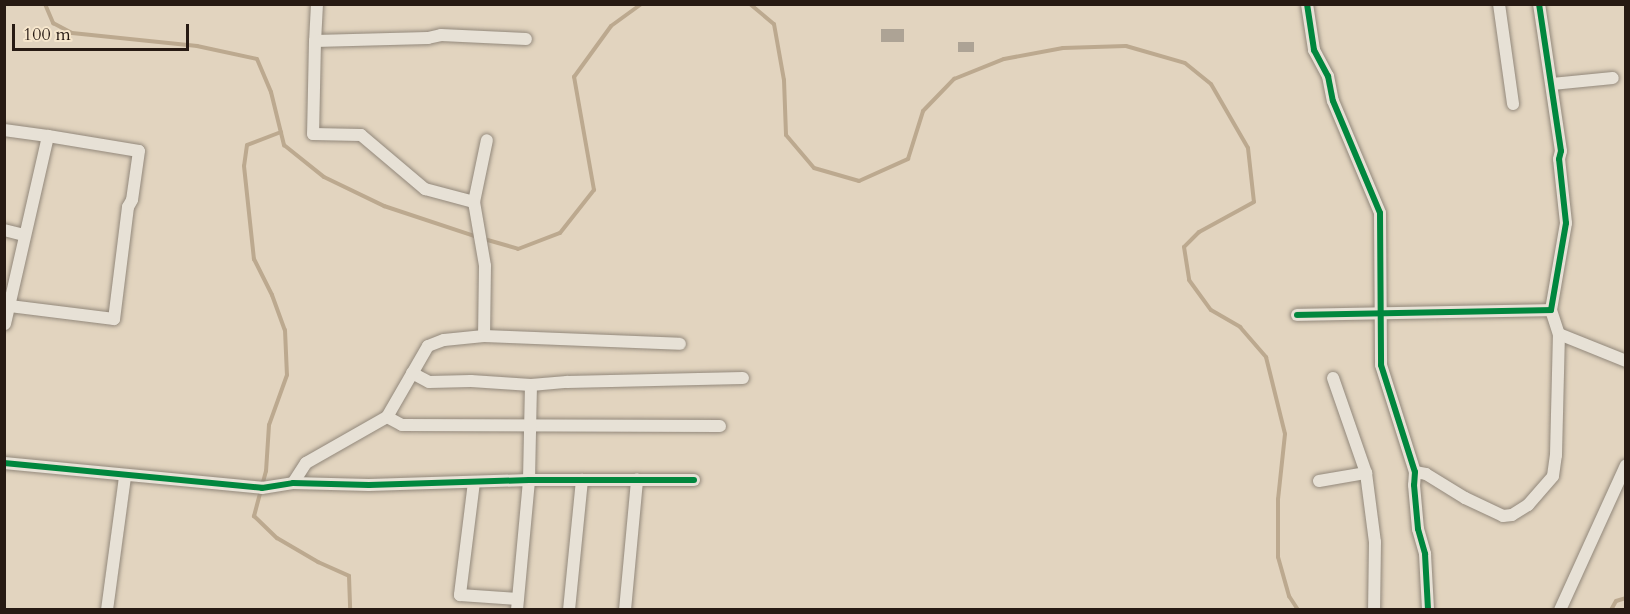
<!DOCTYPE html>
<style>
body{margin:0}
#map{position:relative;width:1630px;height:614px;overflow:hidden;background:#e2d4bf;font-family:Cardo,serif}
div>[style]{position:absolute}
.stream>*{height:4px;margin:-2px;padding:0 2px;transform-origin:2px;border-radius:2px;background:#bca98f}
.building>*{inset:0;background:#ada395;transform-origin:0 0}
.roads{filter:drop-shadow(0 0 2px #92887b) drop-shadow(0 0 2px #92887b)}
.minor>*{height:12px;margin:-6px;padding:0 6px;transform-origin:6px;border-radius:6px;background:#e7e1d6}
.cycleway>*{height:6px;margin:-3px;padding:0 3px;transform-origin:3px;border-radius:3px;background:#00873e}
span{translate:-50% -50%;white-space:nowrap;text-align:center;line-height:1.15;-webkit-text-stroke:4.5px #f6e6cc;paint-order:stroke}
.frame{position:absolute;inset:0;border:6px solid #271a13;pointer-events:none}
.scale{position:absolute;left:12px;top:24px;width:177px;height:27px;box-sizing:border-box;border:3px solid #271a13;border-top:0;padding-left:8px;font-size:18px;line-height:21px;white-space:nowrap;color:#271a13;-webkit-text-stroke:4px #f6e6cc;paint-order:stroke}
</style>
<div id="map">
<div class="stream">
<i style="left:45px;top:4px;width:21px;rotate:67deg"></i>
<i style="left:53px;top:23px;width:21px;rotate:28deg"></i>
<i style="left:72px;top:33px;width:126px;rotate:5.9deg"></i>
<i style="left:197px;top:46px;width:61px;rotate:12.2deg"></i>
<i style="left:257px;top:59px;width:36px;rotate:67deg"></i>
<i style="left:271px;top:92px;width:55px;rotate:76.2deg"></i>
<i style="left:284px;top:145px;width:51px;rotate:38.7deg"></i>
<i style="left:324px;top:177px;width:67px;rotate:25.8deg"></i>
<i style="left:384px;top:206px;width:98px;rotate:18.4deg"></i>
<i style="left:750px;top:4px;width:31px;rotate:40deg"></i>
<i style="left:774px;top:24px;width:57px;rotate:79.9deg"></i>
<i style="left:784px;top:80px;width:55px;rotate:87.9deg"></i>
<i style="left:786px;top:135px;width:43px;rotate:49.7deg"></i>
<i style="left:814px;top:168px;width:47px;rotate:16.1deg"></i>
<i style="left:859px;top:181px;width:54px;rotate:-24.2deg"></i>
<i style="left:908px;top:159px;width:50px;rotate:-72.6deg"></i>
<i style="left:923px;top:111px;width:45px;rotate:-45.9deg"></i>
<i style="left:954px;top:79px;width:54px;rotate:-21.8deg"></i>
<i style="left:1004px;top:59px;width:60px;rotate:-10.6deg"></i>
<i style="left:1063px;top:48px;width:63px;rotate:-1.8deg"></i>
<i style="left:1126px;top:46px;width:61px;rotate:16.1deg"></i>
<i style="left:1185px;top:63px;width:33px;rotate:39deg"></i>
<i style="left:1211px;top:84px;width:74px;rotate:60deg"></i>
<i style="left:1248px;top:148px;width:54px;rotate:83.7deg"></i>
<i style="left:1254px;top:202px;width:63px;rotate:151.4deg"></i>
<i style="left:1199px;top:232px;width:21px;rotate:135deg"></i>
<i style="left:1184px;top:247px;width:33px;rotate:81deg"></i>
<i style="left:1189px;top:280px;width:37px;rotate:54deg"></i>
<i style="left:1211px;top:310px;width:34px;rotate:30deg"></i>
<i style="left:1240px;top:327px;width:40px;rotate:49deg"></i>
<i style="left:1266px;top:357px;width:79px;rotate:76.1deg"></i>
<i style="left:1285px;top:434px;width:65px;rotate:96.1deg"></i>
<i style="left:1278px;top:499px;width:58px;rotate:90deg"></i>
<i style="left:1278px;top:557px;width:41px;rotate:74.2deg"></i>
<i style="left:1289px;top:596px;width:17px;rotate:57deg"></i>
<i style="left:281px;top:132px;width:36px;rotate:159deg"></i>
<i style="left:247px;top:145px;width:21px;rotate:98deg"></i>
<i style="left:244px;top:166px;width:94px;rotate:83.9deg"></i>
<i style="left:254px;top:259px;width:40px;rotate:63.4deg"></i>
<i style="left:272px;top:295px;width:37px;rotate:70deg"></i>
<i style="left:285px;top:330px;width:45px;rotate:87.5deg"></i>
<i style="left:287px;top:375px;width:53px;rotate:109.8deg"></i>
<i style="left:269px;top:425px;width:46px;rotate:93.7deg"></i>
<i style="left:266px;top:471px;width:47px;rotate:104.9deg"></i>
<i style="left:254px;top:516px;width:32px;rotate:44deg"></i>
<i style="left:277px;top:538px;width:48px;rotate:30.3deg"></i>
<i style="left:318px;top:562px;width:34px;rotate:24deg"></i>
<i style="left:349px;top:576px;width:34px;rotate:88deg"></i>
<i style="left:484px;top:239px;width:35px;rotate:16deg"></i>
<i style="left:518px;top:249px;width:45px;rotate:-20.9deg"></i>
<i style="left:560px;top:233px;width:55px;rotate:-51.7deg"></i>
<i style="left:594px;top:190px;width:115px;rotate:-100deg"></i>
<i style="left:574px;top:77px;width:63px;rotate:-54deg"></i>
<i style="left:611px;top:26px;width:37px;rotate:-36deg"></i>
<i style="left:1611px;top:610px;width:10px;rotate:-61deg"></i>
<i style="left:1616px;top:601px;width:10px;rotate:-17deg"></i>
</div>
<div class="building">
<i style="left:881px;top:29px;width:23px;height:13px"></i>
<i style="left:958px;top:42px;width:16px;height:10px"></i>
</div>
<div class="roads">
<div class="minor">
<i style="left:317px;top:4px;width:37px;rotate:93deg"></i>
<i style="left:315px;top:41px;width:113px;rotate:-1.5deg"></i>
<i style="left:428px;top:38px;width:13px;rotate:-13deg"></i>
<i style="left:441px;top:35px;width:85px;rotate:2.7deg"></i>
<i style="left:1307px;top:4px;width:47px;rotate:81.3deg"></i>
<i style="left:1314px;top:50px;width:30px;rotate:62deg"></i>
<i style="left:1328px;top:76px;width:25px;rotate:79deg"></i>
<i style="left:1333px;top:101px;width:121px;rotate:67.2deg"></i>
<i style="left:1380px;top:213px;width:152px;rotate:89.6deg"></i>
<i style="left:1381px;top:365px;width:112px;rotate:72.4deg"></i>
<i style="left:1415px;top:472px;width:13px;rotate:94deg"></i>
<i style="left:1414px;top:485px;width:44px;rotate:84.8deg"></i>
<i style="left:1418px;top:529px;width:26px;rotate:74deg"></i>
<i style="left:1425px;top:554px;width:56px;rotate:86.9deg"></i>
<i style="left:1499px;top:4px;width:101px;rotate:82deg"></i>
<i style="left:315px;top:41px;width:93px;rotate:91.2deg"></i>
<i style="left:313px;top:134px;width:48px;rotate:1.2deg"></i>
<i style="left:361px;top:135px;width:84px;rotate:40.2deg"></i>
<i style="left:425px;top:189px;width:51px;rotate:14.9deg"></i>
<i style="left:474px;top:202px;width:65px;rotate:80.2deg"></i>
<i style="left:485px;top:266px;width:70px;rotate:90.8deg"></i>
<i style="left:1552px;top:84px;width:61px;rotate:-5.6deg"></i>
<i style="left:4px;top:130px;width:44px;rotate:7.8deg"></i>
<i style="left:474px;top:202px;width:63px;rotate:-78.2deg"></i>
<i style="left:4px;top:230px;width:21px;rotate:14deg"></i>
<i style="left:1551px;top:310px;width:25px;rotate:72deg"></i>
<i style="left:1559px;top:334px;width:72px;rotate:21.9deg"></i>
<i style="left:1297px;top:315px;width:254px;rotate:-1.1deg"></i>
<i style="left:1551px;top:310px;width:88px;rotate:-80.2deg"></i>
<i style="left:1566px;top:223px;width:64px;rotate:-96.2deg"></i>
<i style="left:1559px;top:159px;width:8px;rotate:-76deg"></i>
<i style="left:1561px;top:151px;width:149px;rotate:-98.5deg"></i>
<i style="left:5px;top:324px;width:193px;rotate:-77.1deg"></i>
<i style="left:48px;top:136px;width:92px;rotate:9.4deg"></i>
<i style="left:139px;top:151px;width:49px;rotate:98.1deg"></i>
<i style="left:132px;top:200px;width:8px;rotate:120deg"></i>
<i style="left:128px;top:207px;width:113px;rotate:97.1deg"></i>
<i style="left:114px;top:319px;width:105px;rotate:-172.9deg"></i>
<i style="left:412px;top:373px;width:19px;rotate:28deg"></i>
<i style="left:429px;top:382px;width:42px;rotate:-1.4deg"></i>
<i style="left:471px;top:381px;width:60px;rotate:3.8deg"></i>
<i style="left:531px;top:385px;width:36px;rotate:-5deg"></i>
<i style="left:567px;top:382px;width:176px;rotate:-1.3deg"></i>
<i style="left:1333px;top:378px;width:101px;rotate:70.8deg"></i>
<i style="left:1366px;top:473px;width:70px;rotate:82.6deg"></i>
<i style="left:1375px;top:542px;width:68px;rotate:90.8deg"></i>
<i style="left:387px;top:417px;width:17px;rotate:28deg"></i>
<i style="left:402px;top:425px;width:318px;rotate:0.2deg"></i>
<i style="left:4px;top:463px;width:259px;rotate:5.5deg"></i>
<i style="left:262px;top:488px;width:31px;rotate:-9deg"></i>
<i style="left:293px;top:483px;width:76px;rotate:1.5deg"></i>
<i style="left:369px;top:485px;width:160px;rotate:-1.8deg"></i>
<i style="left:529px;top:480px;width:165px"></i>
<i style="left:1415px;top:472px;width:11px;rotate:10deg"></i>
<i style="left:1426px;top:474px;width:46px;rotate:31.6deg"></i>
<i style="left:1465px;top:498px;width:42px;rotate:25.3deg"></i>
<i style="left:1503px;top:516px;width:9px;rotate:-6deg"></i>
<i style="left:1512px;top:515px;width:19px;rotate:-32deg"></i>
<i style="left:1528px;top:505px;width:38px;rotate:-49deg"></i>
<i style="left:1553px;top:476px;width:21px;rotate:-82deg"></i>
<i style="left:1556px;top:455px;width:121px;rotate:-88.6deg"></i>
<i style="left:1319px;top:481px;width:48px;rotate:-9.7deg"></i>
<i style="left:474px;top:482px;width:114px;rotate:97.1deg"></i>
<i style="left:460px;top:595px;width:58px;rotate:3.9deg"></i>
<i style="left:293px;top:483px;width:24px;rotate:-57deg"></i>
<i style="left:306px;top:463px;width:93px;rotate:-29.6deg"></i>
<i style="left:387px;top:417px;width:82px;rotate:-60deg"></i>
<i style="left:428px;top:346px;width:17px;rotate:-21deg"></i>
<i style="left:444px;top:340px;width:40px;rotate:-5.7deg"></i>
<i style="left:484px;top:336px;width:196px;rotate:2.3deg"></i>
<i style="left:107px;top:610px;width:135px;rotate:-82.3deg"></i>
<i style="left:517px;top:610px;width:131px;rotate:-84.7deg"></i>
<i style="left:529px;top:480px;width:95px;rotate:-88.8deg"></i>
<i style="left:569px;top:610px;width:131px;rotate:-84.3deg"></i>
<i style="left:625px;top:610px;width:131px;rotate:-84.7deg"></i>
<i style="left:1560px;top:610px;width:159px;rotate:-65.5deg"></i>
</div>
</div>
<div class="cycleway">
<i style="left:1307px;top:4px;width:47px;rotate:81.3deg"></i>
<i style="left:1314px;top:50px;width:30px;rotate:62deg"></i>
<i style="left:1328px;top:76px;width:25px;rotate:79deg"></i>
<i style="left:1333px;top:101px;width:121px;rotate:67.2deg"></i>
<i style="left:1380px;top:213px;width:152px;rotate:89.6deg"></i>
<i style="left:1381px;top:365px;width:112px;rotate:72.4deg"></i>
<i style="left:1415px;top:472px;width:13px;rotate:94deg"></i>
<i style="left:1414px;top:485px;width:44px;rotate:84.8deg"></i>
<i style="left:1418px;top:529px;width:26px;rotate:74deg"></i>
<i style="left:1425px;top:554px;width:56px;rotate:86.9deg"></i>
<i style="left:1297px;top:315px;width:254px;rotate:-1.1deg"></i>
<i style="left:1551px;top:310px;width:88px;rotate:-80.2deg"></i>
<i style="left:1566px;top:223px;width:64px;rotate:-96.2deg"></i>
<i style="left:1559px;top:159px;width:8px;rotate:-76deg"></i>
<i style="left:1561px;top:151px;width:149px;rotate:-98.5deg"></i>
<i style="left:4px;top:463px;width:259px;rotate:5.5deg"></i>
<i style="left:262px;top:488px;width:31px;rotate:-9deg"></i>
<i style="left:293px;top:483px;width:76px;rotate:1.5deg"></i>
<i style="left:369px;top:485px;width:160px;rotate:-1.8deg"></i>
<i style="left:529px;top:480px;width:165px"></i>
</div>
<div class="frame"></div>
<div class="scale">100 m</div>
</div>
